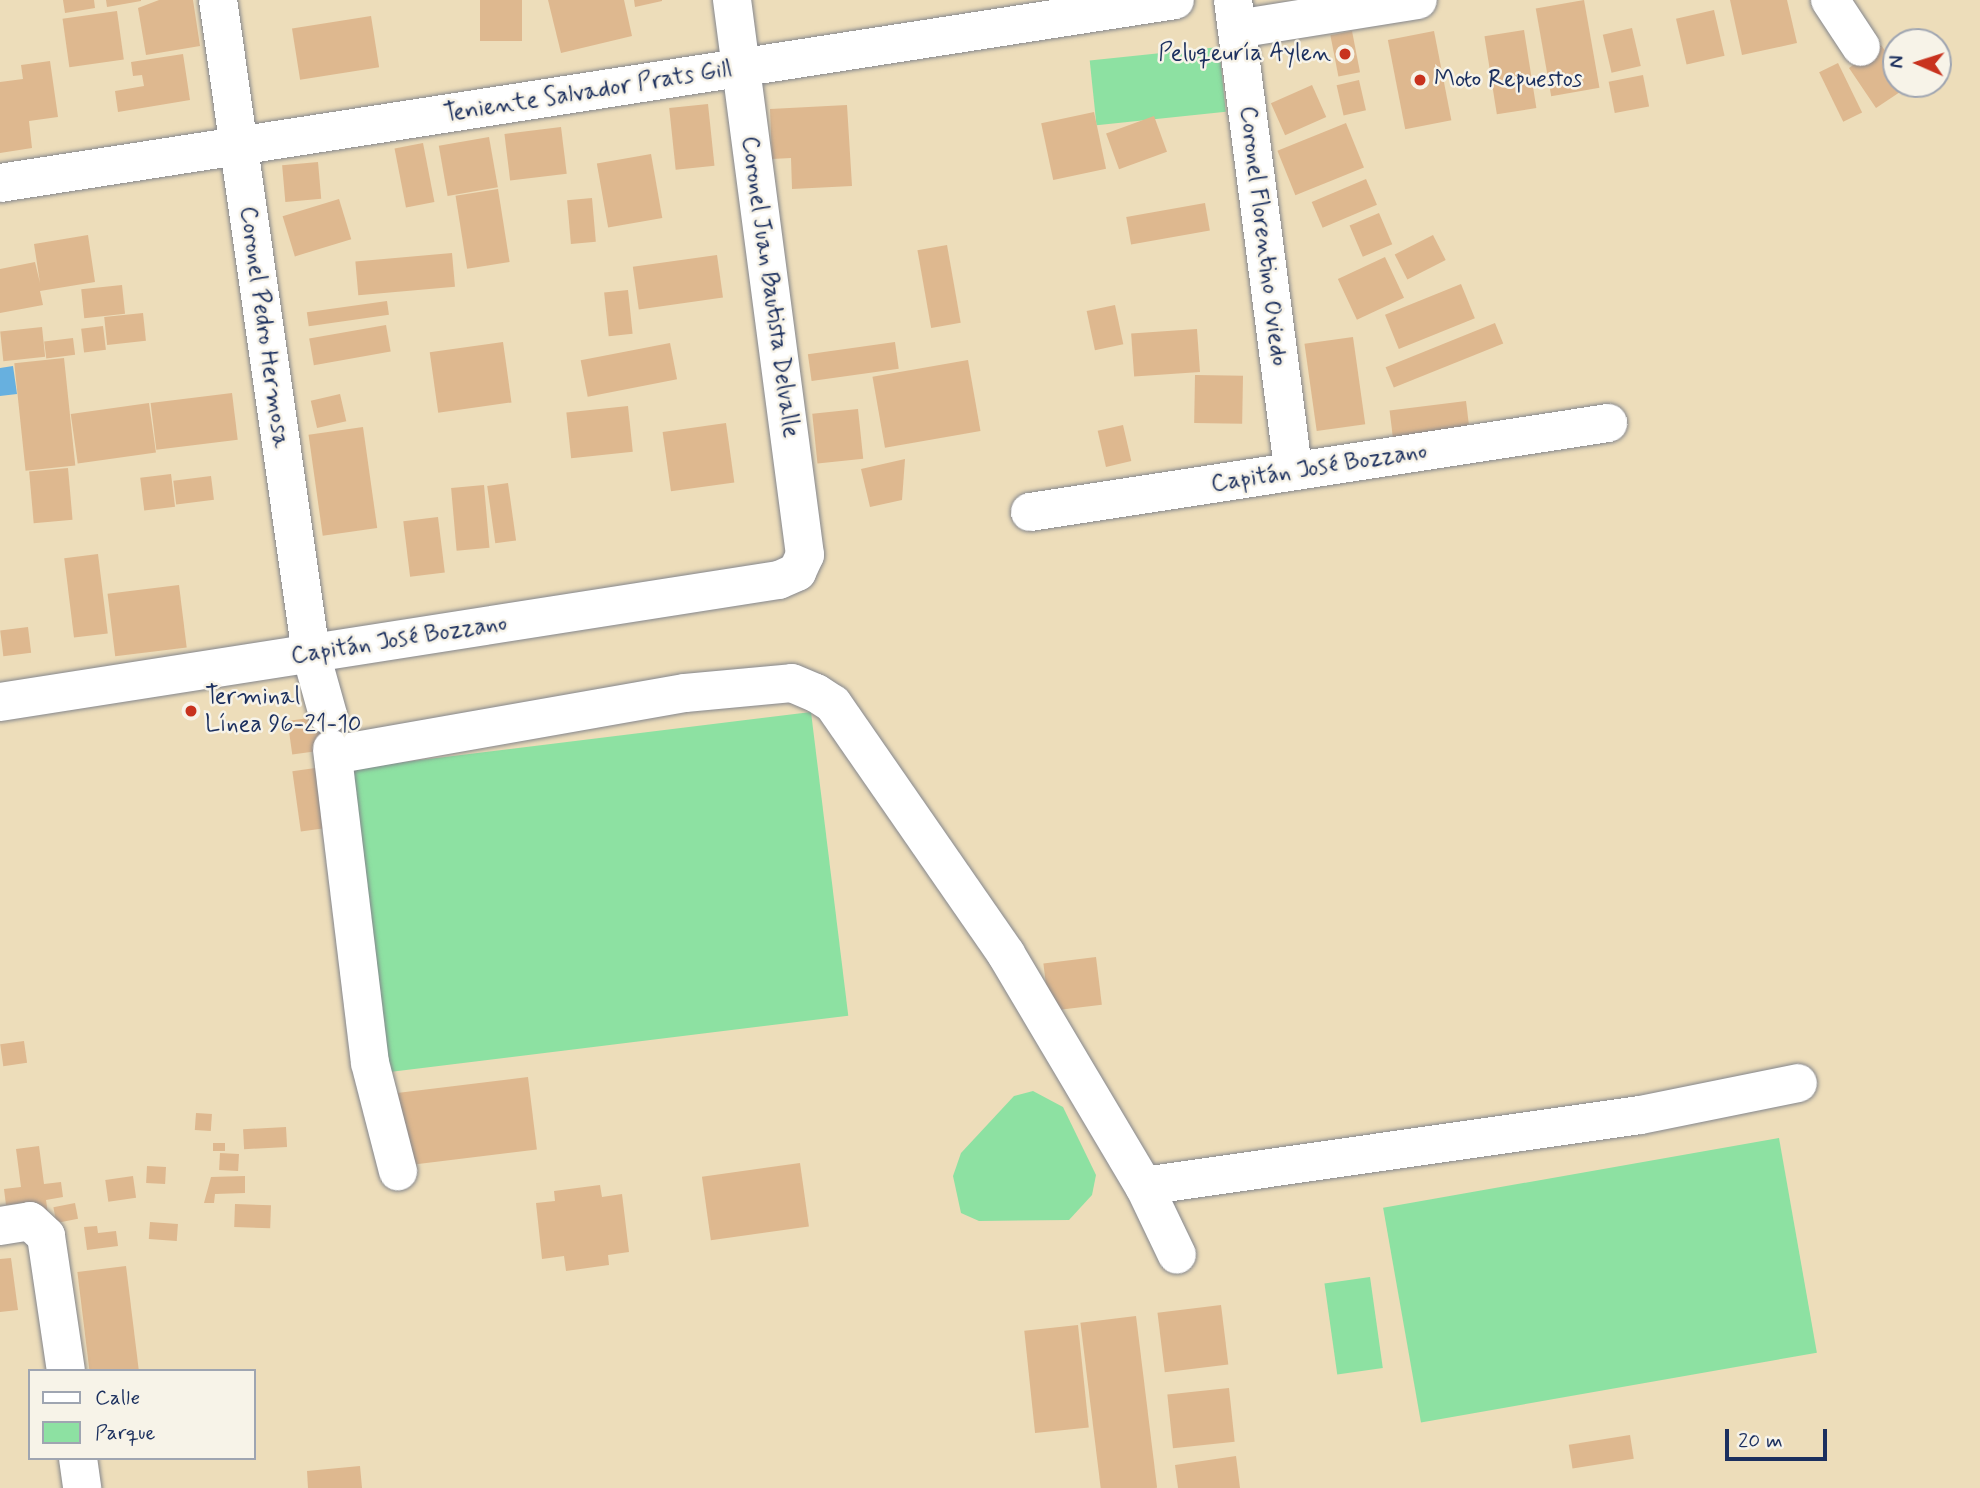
<!DOCTYPE html>
<meta charset="utf-8">
<style>
body{margin:0}
#map{position:relative;width:1980px;height:1488px;overflow:hidden;background:#edddba;font-family:Mynerve,sans-serif}
div>[style]{position:absolute}
.green>*{inset:0;background:#8de1a2;transform-origin:0 0}
.water>*{inset:0;background:#67b0df}
.building>*{inset:0;background:#deb88f;transform-origin:0 0}
.roads{filter:drop-shadow(0 0 2px #84868c) drop-shadow(0 0 2px #84868c)}
.minor>*{height:38px;margin:-19px;padding:0 19px;transform-origin:19px;border-radius:19px;background:#fff}
.dots>*{width:19px;height:19px;translate:-50% -50%;box-sizing:border-box;border:4px solid #f7f3e8;border-radius:50%}
span{translate:-50% -50%;white-space:nowrap;text-align:center;line-height:1.15;-webkit-text-stroke:5px #f7f3e8;paint-order:stroke}
.poi-label{font-size:24px;color:#1b2f5e}
.right{translate:-100% -50%;text-align:right}
.left{translate:0 -50%;text-align:left}
.street-label{font-size:24px;color:#1b2f5e}
.legend{position:absolute;left:28px;top:1369px;width:228px;height:91px;box-sizing:border-box;background:#f7f3e8;border:2px solid #9fa5b1;margin:0;padding:9px 12px;list-style:none;font-size:21px;color:#1b2f5e}
.legend li{display:flex;align-items:center;gap:14px;height:35px}
.legend b{width:35px;border:2px solid #9fa5b1}
.north{position:absolute;left:1882px;top:28px;width:70px;height:70px;box-sizing:border-box;background:#f7f3e8;border:2px solid #9fa5b1;border-radius:50%;rotate:273deg;font-size:19px;font-weight:700;line-height:28px;text-align:center;color:#1b2f5e}
.north::after{content:'';display:block;margin:auto;width:24px;height:32px;background:#c8321e;clip-path:polygon(50% 0,100% 100%,50% 72%,0 100%)}
.scale{position:absolute;left:1725px;top:1429px;width:102px;height:32px;box-sizing:border-box;border:4px solid #1b2f5e;border-top:0;padding-left:9px;font-size:21px;line-height:24px;white-space:nowrap;color:#1b2f5e;-webkit-text-stroke:5px #f7f3e8;paint-order:stroke}
</style>
<div id="map">
<div class="green">
<i style="left:1219px;top:47px;width:65px;height:130px;rotate:84deg"></i>
<i style="left:811px;top:712px;width:306px;height:464px;rotate:83deg"></i>
<i style="clip-path:polygon(1033px 1091px,1063px 1107px,1096px 1175px,1092px 1195px,1069px 1220px,979px 1221px,961px 1213px,953px 1176px,961px 1153px,1014px 1096px)"></i>
<i style="left:1779px;top:1138px;width:218px;height:402px;rotate:80deg"></i>
<i style="left:1370px;top:1277px;width:92px;height:46px;rotate:82deg"></i>
</div>
<div class="water">
<i style="clip-path:polygon(13px 366px,17px 394px,0 396px,0 368px)"></i>
</div>
<div class="building">
<i style="clip-path:polygon(63px 0,94px 0,95px 8px,65px 13px)"></i>
<i style="clip-path:polygon(106px 0,141px 0,141px 1px,107px 7px)"></i>
<i style="clip-path:polygon(159px 0,193px 0,200px 46px,146px 55px,138px 8px)"></i>
<i style="left:480px;top:0;width:42px;height:41px"></i>
<i style="clip-path:polygon(548px 0,624px 0,632px 36px,561px 53px)"></i>
<i style="clip-path:polygon(634px 0,662px 0,662px 1px,635px 7px)"></i>
<i style="left:1584px;top:0;width:89px;height:49px;rotate:80deg"></i>
<i style="clip-path:polygon(1730px 0,1787px 0,1797px 43px,1742px 55px)"></i>
<i style="left:1714px;top:10px;width:47px;height:39px;rotate:77deg"></i>
<i style="left:117px;top:11px;width:49px;height:55px;rotate:82deg"></i>
<i style="left:371px;top:16px;width:52px;height:80px;rotate:81deg"></i>
<i style="left:1632px;top:28px;width:39px;height:30px;rotate:77deg"></i>
<i style="left:1524px;top:30px;width:79px;height:40px;rotate:81deg"></i>
<i style="left:1352px;top:31px;width:42px;height:22px;rotate:79deg"></i>
<i style="left:1434px;top:31px;width:91px;height:47px;rotate:79deg"></i>
<i style="clip-path:polygon(1881px 45px,1896px 66px,1896px 84px,1909px 86px,1876px 108px,1849px 68px)"></i>
<i style="clip-path:polygon(183px 54px,190px 100px,118px 112px,115px 91px,144px 86px,142px 75px,133px 76px,131px 62px)"></i>
<i style="clip-path:polygon(50px 61px,58px 117px,29px 121px,32px 148px,0 153px,0 82px,23px 79px,21px 65px)"></i>
<i style="left:1838px;top:63px;width:55px;height:21px;rotate:64deg"></i>
<i style="left:1643px;top:75px;width:32px;height:35px;rotate:79deg"></i>
<i style="left:1359px;top:80px;width:31px;height:23px;rotate:77deg"></i>
<i style="left:1312px;top:85px;width:35px;height:45px;rotate:66deg"></i>
<i style="left:708px;top:104px;width:62px;height:39px;rotate:84deg"></i>
<i style="clip-path:polygon(847px 105px,852px 186px,792px 189px,791px 158px,772px 159px,770px 109px)"></i>
<i style="left:1094px;top:112px;width:58px;height:54px;rotate:78deg"></i>
<i style="left:1154px;top:116px;width:38px;height:51px;rotate:70deg"></i>
<i style="left:1346px;top:123px;width:48px;height:74px;rotate:68deg"></i>
<i style="left:561px;top:127px;width:47px;height:57px;rotate:83deg"></i>
<i style="left:489px;top:137px;width:51px;height:51px;rotate:80deg"></i>
<i style="left:423px;top:143px;width:60px;height:29px;rotate:79deg"></i>
<i style="left:651px;top:154px;width:65px;height:55px;rotate:80deg"></i>
<i style="left:318px;top:162px;width:37px;height:36px;rotate:85deg"></i>
<i style="left:1366px;top:179px;width:28px;height:59px;rotate:67deg"></i>
<i style="left:498px;top:189px;width:74px;height:43px;rotate:81deg"></i>
<i style="left:592px;top:198px;width:44px;height:25px;rotate:85deg"></i>
<i style="left:339px;top:199px;width:42px;height:59px;rotate:73deg"></i>
<i style="left:1205px;top:203px;width:28px;height:80px;rotate:80deg"></i>
<i style="left:1379px;top:213px;width:34px;height:32px;rotate:67deg"></i>
<i style="clip-path:polygon(88px 235px,95px 282px,40px 291px,43px 305px,0 313px,0 269px,35px 262px,40px 283px,34px 244px)"></i>
<i style="left:1433px;top:235px;width:28px;height:43px;rotate:63deg"></i>
<i style="left:947px;top:245px;width:79px;height:30px;rotate:80deg"></i>
<i style="left:452px;top:253px;width:34px;height:97px;rotate:85deg"></i>
<i style="left:717px;top:255px;width:43px;height:85px;rotate:82deg"></i>
<i style="left:1385px;top:257px;width:45px;height:52px;rotate:65deg"></i>
<i style="left:1461px;top:284px;width:37px;height:82px;rotate:68deg"></i>
<i style="left:122px;top:285px;width:29px;height:41px;rotate:84deg"></i>
<i style="left:628px;top:290px;width:44px;height:24px;rotate:84deg"></i>
<i style="left:387px;top:301px;width:14px;height:81px;rotate:82deg"></i>
<i style="left:1115px;top:305px;width:40px;height:29px;rotate:78deg"></i>
<i style="left:143px;top:313px;width:28px;height:39px;rotate:84deg"></i>
<i style="left:1495px;top:323px;width:22px;height:118px;rotate:68deg"></i>
<i style="left:386px;top:325px;width:27px;height:78px;rotate:80deg"></i>
<i style="left:103px;top:326px;width:24px;height:22px;rotate:83deg"></i>
<i style="left:42px;top:327px;width:30px;height:42px;rotate:84deg"></i>
<i style="left:1197px;top:329px;width:43px;height:66px;rotate:86deg"></i>
<i style="left:1353px;top:337px;width:88px;height:49px;rotate:82deg"></i>
<i style="left:73px;top:338px;width:17px;height:29px;rotate:83deg"></i>
<i style="left:503px;top:342px;width:61px;height:74px;rotate:82deg"></i>
<i style="left:895px;top:342px;width:27px;height:88px;rotate:82deg"></i>
<i style="left:670px;top:343px;width:37px;height:91px;rotate:79deg"></i>
<i style="left:64px;top:358px;width:108px;height:50px;rotate:84deg"></i>
<i style="left:968px;top:360px;width:72px;height:97px;rotate:80deg"></i>
<i style="left:1195px;top:375px;width:48px;height:48px;rotate:1deg"></i>
<i style="left:232px;top:393px;width:47px;height:82px;rotate:83deg"></i>
<i style="left:340px;top:394px;width:28px;height:30px;rotate:77deg"></i>
<i style="left:1466px;top:401px;width:31px;height:77px;rotate:83deg"></i>
<i style="left:149px;top:403px;width:50px;height:79px;rotate:82deg"></i>
<i style="left:628px;top:406px;width:46px;height:62px;rotate:84deg"></i>
<i style="left:858px;top:409px;width:50px;height:46px;rotate:84deg"></i>
<i style="left:726px;top:423px;width:60px;height:64px;rotate:82deg"></i>
<i style="left:1123px;top:425px;width:37px;height:26px;rotate:77deg"></i>
<i style="left:363px;top:427px;width:102px;height:55px;rotate:82deg"></i>
<i style="clip-path:polygon(905px 459px,902px 500px,870px 507px,861px 469px)"></i>
<i style="left:68px;top:468px;width:52px;height:39px;rotate:85deg"></i>
<i style="left:171px;top:474px;width:33px;height:31px;rotate:83deg"></i>
<i style="left:211px;top:476px;width:24px;height:38px;rotate:83deg"></i>
<i style="left:508px;top:483px;width:58px;height:21px;rotate:82deg"></i>
<i style="left:484px;top:485px;width:63px;height:33px;rotate:85deg"></i>
<i style="left:438px;top:517px;width:56px;height:35px;rotate:83deg"></i>
<i style="left:98px;top:554px;width:80px;height:34px;rotate:83deg"></i>
<i style="left:179px;top:585px;width:63px;height:72px;rotate:83deg"></i>
<i style="left:28px;top:627px;width:26px;height:28px;rotate:83deg"></i>
<i style="left:344px;top:713px;width:34px;height:57px;rotate:82deg"></i>
<i style="left:329px;top:766px;width:61px;height:37px;rotate:82deg"></i>
<i style="left:1096px;top:957px;width:48px;height:53px;rotate:83deg"></i>
<i style="left:24px;top:1041px;width:22px;height:24px;rotate:82deg"></i>
<i style="left:528px;top:1077px;width:73px;height:136px;rotate:83deg"></i>
<i style="left:196px;top:1113px;width:16px;height:17px;rotate:4deg"></i>
<i style="left:286px;top:1127px;width:20px;height:43px;rotate:87deg"></i>
<i style="left:213px;top:1143px;width:12px;height:8px"></i>
<i style="clip-path:polygon(39px 1146px,44px 1184px,61px 1182px,63px 1197px,46px 1200px,48px 1214px,25px 1216px,23px 1203px,6px 1205px,4px 1189px,21px 1187px,16px 1149px)"></i>
<i style="left:220px;top:1153px;width:19px;height:17px;rotate:3deg"></i>
<i style="left:800px;top:1163px;width:64px;height:99px;rotate:82deg"></i>
<i style="left:147px;top:1166px;width:19px;height:17px;rotate:3deg"></i>
<i style="left:133px;top:1176px;width:22px;height:28px;rotate:82deg"></i>
<i style="clip-path:polygon(245px 1176px,245px 1193px,215px 1194px,214px 1203px,204px 1203px,211px 1177px)"></i>
<i style="clip-path:polygon(600px 1185px,602px 1197px,622px 1194px,629px 1252px,608px 1255px,609px 1265px,566px 1271px,564px 1256px,542px 1259px,536px 1203px,555px 1201px,554px 1191px)"></i>
<i style="left:75px;top:1203px;width:16px;height:22px;rotate:79deg"></i>
<i style="left:235px;top:1204px;width:36px;height:23px;rotate:2deg"></i>
<i style="left:150px;top:1222px;width:28px;height:17px;rotate:4deg"></i>
<i style="clip-path:polygon(97px 1226px,98px 1233px,116px 1231px,118px 1246px,87px 1250px,84px 1227px)"></i>
<i style="clip-path:polygon(11px 1258px,18px 1310px,0 1312px,0 1259px)"></i>
<i style="left:126px;top:1266px;width:106px;height:49px;rotate:83deg"></i>
<i style="left:1221px;top:1305px;width:60px;height:64px;rotate:83deg"></i>
<i style="left:1136px;top:1316px;width:173px;height:56px;rotate:83deg"></i>
<i style="left:1078px;top:1325px;width:103px;height:54px;rotate:84deg"></i>
<i style="left:1229px;top:1388px;width:54px;height:62px;rotate:84deg"></i>
<i style="left:1630px;top:1435px;width:24px;height:62px;rotate:81deg"></i>
<i style="clip-path:polygon(1236px 1456px,1240px 1488px,1178px 1488px,1175px 1465px)"></i>
<i style="clip-path:polygon(360px 1466px,362px 1488px,308px 1488px,307px 1471px)"></i>
</div>
<div class="roads">
<div class="minor">
<i style="left:218px;top:0;width:661px;rotate:81.91deg"></i>
<i style="left:311px;top:654px;width:63px;rotate:74.4deg"></i>
<i style="left:1233px;top:0;width:475px;rotate:82.7deg"></i>
<i style="left:1830px;top:0;width:56px;rotate:56.6deg"></i>
<i style="left:1237px;top:29px;width:183px;rotate:-9.1deg"></i>
<i style="left:0;top:183px;width:1189px;rotate:-8.85deg"></i>
<i style="left:1030px;top:512px;width:585px;rotate:-8.75deg"></i>
<i style="left:0;top:702px;width:788px;rotate:-8.9deg"></i>
<i style="left:779px;top:580px;width:20px;rotate:-24deg"></i>
<i style="left:797px;top:572px;width:19px;rotate:-65deg"></i>
<i style="left:805px;top:555px;width:560px;rotate:-97.49deg"></i>
<i style="left:332px;top:749px;width:316px;rotate:83.1deg"></i>
<i style="left:370px;top:1063px;width:112px;rotate:75.5deg"></i>
<i style="left:333px;top:755px;width:357px;rotate:-10deg"></i>
<i style="left:685px;top:693px;width:107px;rotate:-5.3deg"></i>
<i style="left:792px;top:683px;width:26px;rotate:23deg"></i>
<i style="left:816px;top:693px;width:20px;rotate:33deg"></i>
<i style="left:833px;top:704px;width:304px;rotate:55.3deg"></i>
<i style="left:1006px;top:954px;width:270px;rotate:59.3deg"></i>
<i style="left:1144px;top:1186px;width:76px;rotate:64.4deg"></i>
<i style="left:1144px;top:1186px;width:501px;rotate:-8.15deg"></i>
<i style="left:1640px;top:1115px;width:161px;rotate:-11.4deg"></i>
<i style="left:0;top:1226px;width:30px;rotate:-9deg"></i>
<i style="left:30px;top:1221px;width:22px;rotate:43deg"></i>
<i style="left:46px;top:1236px;width:136px;rotate:81.6deg"></i>
<i style="left:78px;top:1458px;width:30px;rotate:82deg"></i>
</div>
</div>
<div class="dots">
<i style="left:1345px;top:54px;background:#c8321e"></i>
<i style="left:1420px;top:80px;background:#c8321e"></i>
<i style="left:191px;top:711px;background:#c8321e"></i>
</div>
<div class="poi-label">
<span class="right" style="left:1331px;top:54px">Peluqeuría Aylen</span>
<span class="left" style="left:1434px;top:80px">Moto Repuestos</span>
<span class="left" style="left:205px;top:711px">Terminal<br>Línea 96-21-10</span>
</div>
<div class="street-label">
<span style="left:588px;top:92px;rotate:-9deg">Teniente Salvador Prats Gill</span>
<span style="left:1263px;top:236px;rotate:83deg">Coronel Florentino Oviedo</span>
<span style="left:770px;top:287px;rotate:82deg">Coronel Juan Bautista Delvalle</span>
<span style="left:264px;top:327px;rotate:82deg">Coronel Pedro Hermosa</span>
<span style="left:1319px;top:468px;rotate:-9deg">Capitán José Bozzano</span>
<span style="left:399px;top:640px;rotate:-9deg">Capitán José Bozzano</span>
</div>
<ul class="legend">
<li><b style="height:9px;background:#fff"></b>Calle</li>
<li><b style="height:19px;background:#8de1a2"></b>Parque</li>
</ul>
<div class="north">N</div>
<div class="scale">20 m</div>
</div>
